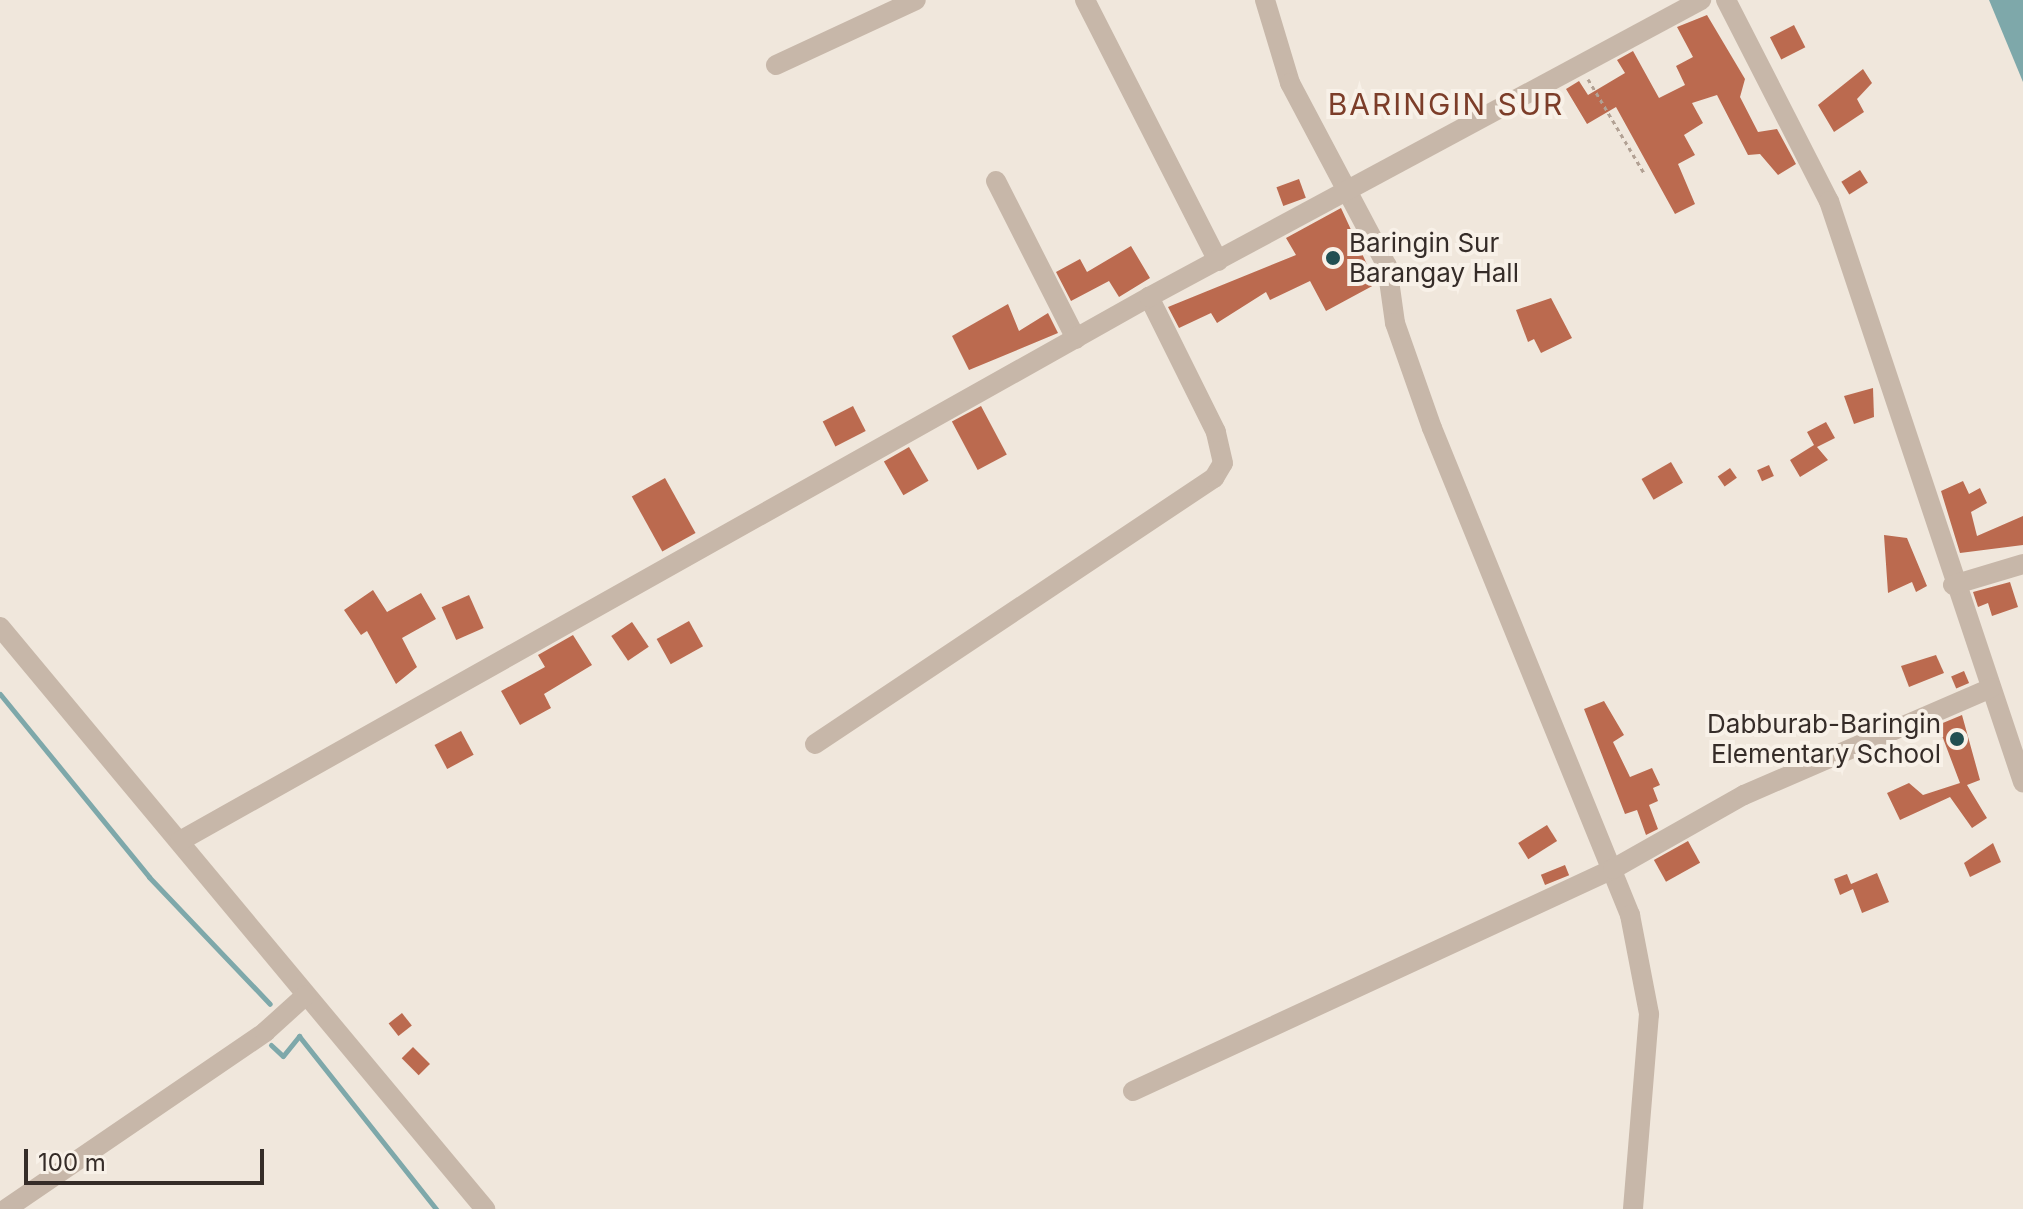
<!DOCTYPE html>
<style>
body{margin:0}
#map{position:relative;width:2023px;height:1209px;overflow:hidden;background:#f0e7dc;font-family:Inter,sans-serif}
div>[style]{position:absolute}
.water>*{inset:0;background:#7ea8aa}
.stream>*{height:5px;margin:-2.5px;padding:0 2.5px;transform-origin:2.5px;border-radius:2.5px;background:#7ea8aa}
.building>*{inset:0;background:#bb6a4f;transform-origin:0 0}
.path>*{height:3px;margin-top:-1.5px;transform-origin:0;background:repeating-linear-gradient(90deg,#b2a194 0 4px,transparent 0 8px)}
.minor>*{height:20px;margin:-10px;padding:0 10px;transform-origin:10px;border-radius:10px;background:#c7b7a9}
.dots>*{width:22px;height:22px;translate:-50% -50%;box-sizing:border-box;border:4px solid #f8f1e8;border-radius:50%}
span{translate:-50% -50%;white-space:nowrap;text-align:center;line-height:1.15;-webkit-text-stroke:8px #f8f1e8;paint-order:stroke}
.poi-label{font-size:26px;color:#352c28}
.left{translate:0 -50%;text-align:left}
.right{translate:-100% -50%;text-align:right}
.quarter-label{font-size:30px;color:#7c3d29;letter-spacing:2px}
.scale{position:absolute;left:24px;top:1149px;width:240px;height:36px;box-sizing:border-box;border:4px solid #352c28;border-top:0;padding-left:10px;font-size:24px;line-height:28px;white-space:nowrap;color:#352c28;-webkit-text-stroke:6px #f8f1e8;paint-order:stroke}
</style>
<div id="map">
<div class="water">
<i style="clip-path:polygon(1989px 0,2023px 0,2023px 82px)"></i>
</div>
<div class="stream">
<i style="left:0;top:694px;width:236px;rotate:50.8deg"></i>
<i style="left:149px;top:877px;width:175px;rotate:46.4deg"></i>
<i style="left:271px;top:1045px;width:16px;rotate:43deg"></i>
<i style="left:283px;top:1056px;width:26px;rotate:-51deg"></i>
<i style="left:299px;top:1036px;width:221px;rotate:51.6deg"></i>
</div>
<div class="building">
<i style="clip-path:polygon(1707px 15px,1745px 79px,1740px 97px,1758px 132px,1777px 129px,1796px 164px,1778px 175px,1760px 154px,1748px 155px,1717px 95px,1692px 103px,1703px 123px,1684px 135px,1695px 155px,1678px 164px,1695px 204px,1675px 214px,1616px 107px,1587px 124px,1566px 89px,1579px 81px,1588px 95px,1625px 73px,1617px 60px,1633px 51px,1659px 98px,1685px 85px,1676px 66px,1693px 57px,1677px 27px)"></i>
<i style="left:1794px;top:25px;width:25px;height:27px;rotate:63deg"></i>
<i style="clip-path:polygon(1863px 69px,1872px 83px,1857px 99px,1864px 112px,1834px 132px,1818px 105px)"></i>
<i style="left:1860px;top:170px;width:15px;height:22px;rotate:58deg"></i>
<i style="left:1299px;top:179px;width:20px;height:24px;rotate:70deg"></i>
<i style="clip-path:polygon(1341px 208px,1376px 284px,1326px 311px,1310px 281px,1270px 300px,1266px 292px,1217px 323px,1211px 313px,1179px 328px,1168px 307px,1296px 255px,1286px 238px)"></i>
<i style="clip-path:polygon(1131px 246px,1150px 278px,1119px 297px,1109px 281px,1071px 301px,1056px 272px,1080px 259px,1087px 272px)"></i>
<i style="clip-path:polygon(1551px 298px,1572px 338px,1541px 353px,1534px 339px,1528px 342px,1516px 310px)"></i>
<i style="clip-path:polygon(1008px 304px,1019px 331px,1048px 313px,1058px 333px,969px 370px,952px 336px)"></i>
<i style="clip-path:polygon(1873px 388px,1874px 417px,1854px 424px,1844px 396px)"></i>
<i style="left:853px;top:406px;width:28px;height:34px;rotate:63deg"></i>
<i style="left:981px;top:406px;width:55px;height:33px;rotate:62deg"></i>
<i style="clip-path:polygon(1826px 422px,1835px 438px,1817px 447px,1828px 460px,1800px 477px,1790px 460px,1814px 445px,1807px 432px)"></i>
<i style="left:909px;top:447px;width:39px;height:29px;rotate:60deg"></i>
<i style="left:1671px;top:462px;width:24px;height:34px;rotate:60deg"></i>
<i style="left:1769px;top:465px;width:12px;height:13px;rotate:66deg"></i>
<i style="left:1730px;top:468px;width:12px;height:15px;rotate:55deg"></i>
<i style="left:665px;top:478px;width:63px;height:38px;rotate:61deg"></i>
<i style="clip-path:polygon(1963px 481px,1969px 494px,1980px 488px,1987px 503px,1971px 512px,1977px 536px,2023px 516px,2023px 545px,1960px 553px,1941px 491px)"></i>
<i style="clip-path:polygon(1884px 535px,1907px 538px,1927px 586px,1916px 592px,1912px 582px,1888px 593px)"></i>
<i style="clip-path:polygon(2010px 582px,2018px 607px,1992px 616px,1988px 603px,1978px 607px,1973px 592px)"></i>
<i style="clip-path:polygon(373px 590px,387px 612px,421px 593px,436px 619px,402px 638px,417px 667px,396px 684px,367px 631px,361px 635px,344px 610px)"></i>
<i style="left:469px;top:595px;width:36px;height:30px;rotate:66deg"></i>
<i style="left:689px;top:621px;width:29px;height:37px;rotate:61deg"></i>
<i style="left:632px;top:622px;width:30px;height:25px;rotate:56deg"></i>
<i style="clip-path:polygon(573px 635px,592px 665px,544px 694px,551px 708px,520px 725px,501px 691px,545px 667px,538px 655px)"></i>
<i style="clip-path:polygon(1936px 655px,1944px 673px,1909px 687px,1901px 666px)"></i>
<i style="left:1964px;top:671px;width:13px;height:14px;rotate:67deg"></i>
<i style="clip-path:polygon(1604px 701px,1624px 735px,1613px 742px,1630px 777px,1652px 768px,1660px 785px,1653px 788px,1658px 801px,1649px 805px,1658px 829px,1646px 835px,1637px 810px,1625px 814px,1584px 709px)"></i>
<i style="clip-path:polygon(1962px 715px,1980px 780px,1967px 785px,1987px 818px,1972px 828px,1950px 797px,1900px 820px,1887px 793px,1909px 783px,1923px 795px,1960px 783px,1938px 725px)"></i>
<i style="left:461px;top:731px;width:27px;height:30px;rotate:62deg"></i>
<i style="left:1547px;top:825px;width:19px;height:34px;rotate:58deg"></i>
<i style="left:1688px;top:841px;width:25px;height:39px;rotate:61deg"></i>
<i style="clip-path:polygon(1993px 843px,2001px 862px,1970px 877px,1964px 863px)"></i>
<i style="left:1565px;top:865px;width:11px;height:26px;rotate:68deg"></i>
<i style="clip-path:polygon(1877px 873px,1889px 902px,1862px 913px,1853px 889px,1840px 895px,1834px 879px,1847px 874px,1851px 884px)"></i>
<i style="left:402px;top:1013px;width:16px;height:17px;rotate:52deg"></i>
<i style="left:413px;top:1047px;width:24px;height:16px;rotate:45deg"></i>
</div>
<div class="path">
<i style="left:1588px;top:79px;width:109px;rotate:59.2deg"></i>
</div>
<div class="minor">
<i style="left:1085px;top:0;width:293px;rotate:63deg"></i>
<i style="left:1265px;top:0;width:87px;rotate:73.2deg"></i>
<i style="left:1290px;top:83px;width:207px;rotate:62.1deg"></i>
<i style="left:1387px;top:266px;width:58px;rotate:82deg"></i>
<i style="left:1395px;top:323px;width:111px;rotate:70.6deg"></i>
<i style="left:1432px;top:428px;width:526px;rotate:67.87deg"></i>
<i style="left:1630px;top:915px;width:101px;rotate:79.1deg"></i>
<i style="left:1649px;top:1014px;width:196px;rotate:94.7deg"></i>
<i style="left:1726px;top:0;width:226px;rotate:62.9deg"></i>
<i style="left:1829px;top:201px;width:613px;rotate:71.54deg"></i>
<i style="left:776px;top:65px;width:154px;rotate:-24.9deg"></i>
<i style="left:996px;top:181px;width:177px;rotate:63.1deg"></i>
<i style="left:1953px;top:585px;width:73px;rotate:-16.7deg"></i>
<i style="left:0;top:627px;width:758px;rotate:50.19deg"></i>
<i style="left:815px;top:744px;width:480px;rotate:-33.7deg"></i>
<i style="left:1214px;top:478px;width:17px;rotate:-59deg"></i>
<i style="left:1223px;top:463px;width:32px;rotate:-103deg"></i>
<i style="left:1216px;top:432px;width:151px;rotate:-116.4deg"></i>
<i style="left:180px;top:841px;width:1111px;rotate:-29.31deg"></i>
<i style="left:1149px;top:297px;width:627px;rotate:-28.28deg"></i>
<i style="left:1133px;top:1091px;width:529px;rotate:-24.82deg"></i>
<i style="left:1613px;top:869px;width:150px;rotate:-29.5deg"></i>
<i style="left:1744px;top:795px;width:269px;rotate:-23.4deg"></i>
<i style="left:6px;top:1209px;width:314px;rotate:-34.3deg"></i>
<i style="left:265px;top:1032px;width:55px;rotate:-42.1deg"></i>
</div>
<div class="dots">
<i style="left:1333px;top:258px;background:#224f52"></i>
<i style="left:1957px;top:739px;background:#224f52"></i>
</div>
<div class="poi-label">
<span class="left" style="left:1349px;top:258px">Baringin Sur<br>Barangay Hall</span>
<span class="right" style="left:1941px;top:739px">Dabburab-Baringin<br>Elementary School</span>
</div>
<div class="quarter-label">
<span style="left:1446px;top:104px">BARINGIN SUR</span>
</div>
<div class="scale">100 m</div>
</div>
